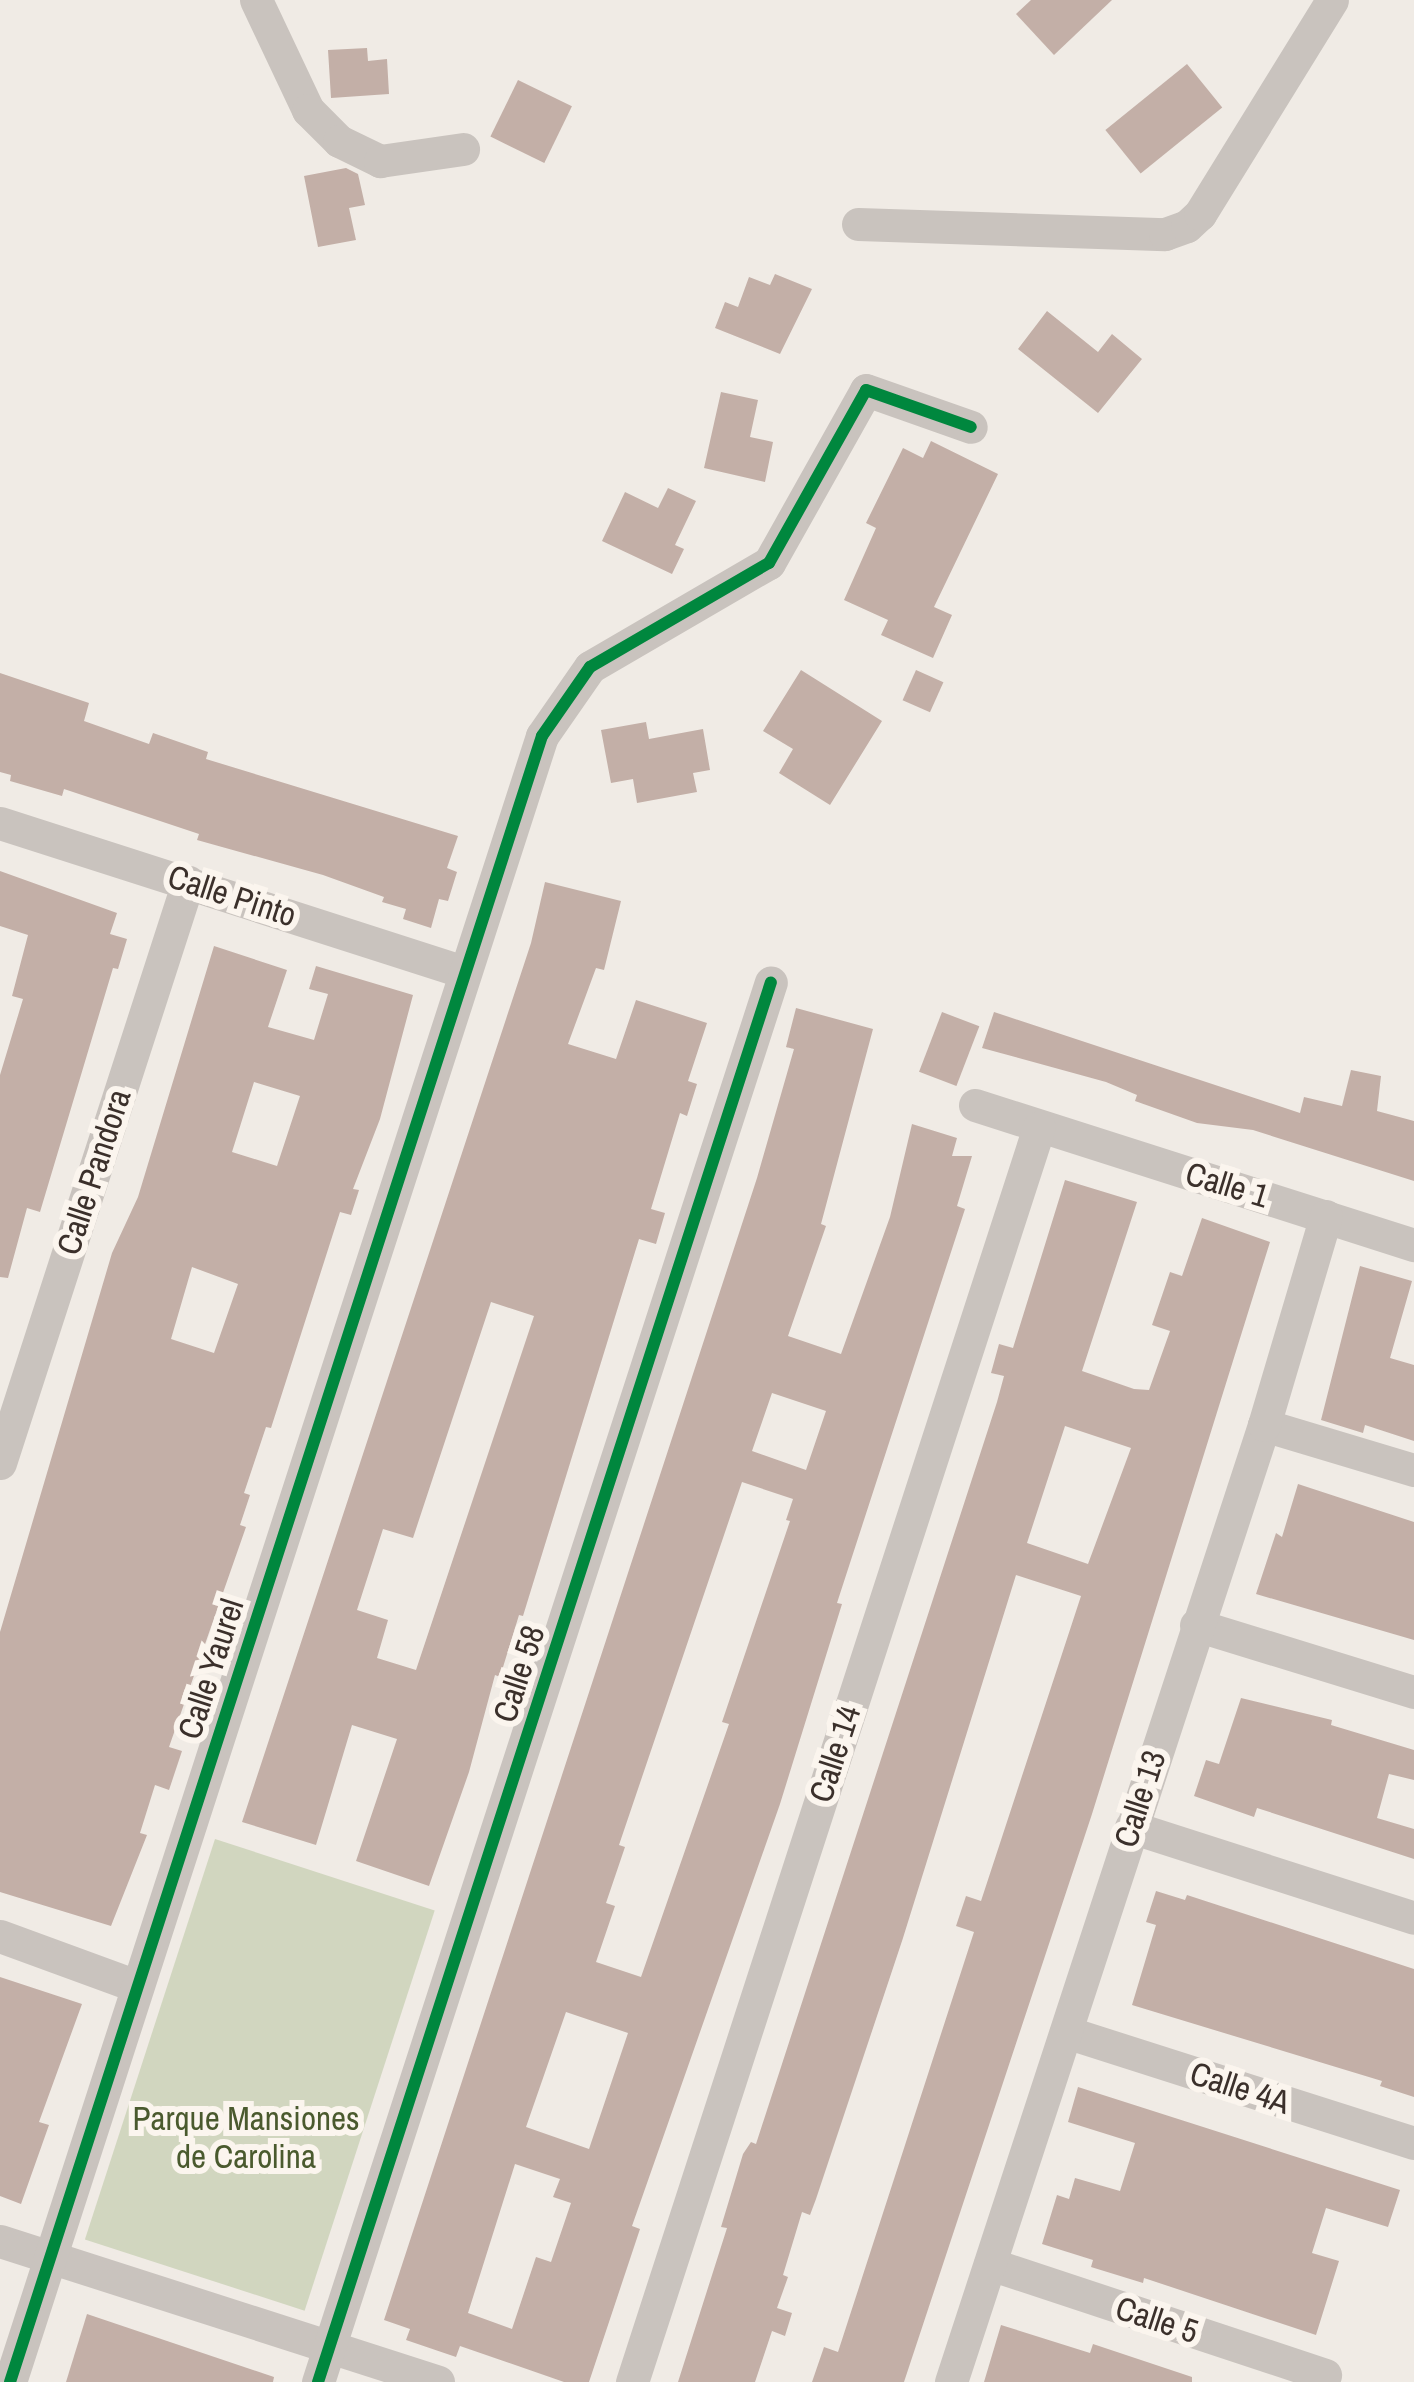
<!DOCTYPE html>
<style>
body{margin:0}
#map{position:relative;width:1414px;height:2382px;overflow:hidden;background:#f0ebe5;font-family:"Archivo Narrow",sans-serif}
div>[style]{position:absolute}
.green>*{inset:0;background:#d1d6bf;transform-origin:0 0}
.building>*{inset:0;background:#c3afa7;transform-origin:0 0}
.street>*{height:33px;margin:-16.5px;padding:0 16.5px;transform-origin:16.5px;border-radius:16.5px;background:#c9c3be}
.cycleway>*{height:12px;margin:-6px;padding:0 6px;transform-origin:6px;border-radius:6px;background:#00873e}
span{translate:-50% -50%;white-space:nowrap;text-align:center;line-height:1.15;-webkit-text-stroke:12px #fbf5ee;paint-order:stroke}
.street-label{font-size:33px;color:#3b302b}
.park-label{font-size:33px;color:#4a5a2e}
</style>
<div id="map">
<div class="green">
<i style="left:215px;top:1839px;width:231px;height:421px;rotate:18deg"></i>
</div>
<div class="building">
<i style="clip-path:polygon(1031px 0,1112px 0,1054px 55px,1016px 14px)"></i>
<i style="clip-path:polygon(367px 48px,368px 61px,387px 59px,389px 94px,331px 98px,328px 50px)"></i>
<i style="left:1187px;top:64px;width:56px;height:105px;rotate:51deg"></i>
<i style="left:518px;top:80px;width:60px;height:63px;rotate:26deg"></i>
<i style="clip-path:polygon(346px 168px,358px 174px,365px 205px,349px 208px,356px 240px,318px 247px,304px 176px)"></i>
<i style="clip-path:polygon(775px 274px,812px 289px,780px 354px,715px 328px,725px 302px,738px 307px,749px 277px,770px 285px)"></i>
<i style="clip-path:polygon(1047px 311px,1098px 352px,1112px 334px,1142px 359px,1098px 413px,1018px 349px)"></i>
<i style="clip-path:polygon(721px 392px,758px 400px,750px 437px,773px 442px,765px 482px,704px 468px)"></i>
<i style="clip-path:polygon(931px 441px,998px 474px,934px 607px,952px 615px,933px 658px,881px 635px,888px 620px,844px 600px,876px 528px,866px 523px,903px 448px,923px 458px)"></i>
<i style="clip-path:polygon(668px 488px,696px 501px,675px 545px,684px 549px,672px 574px,602px 541px,625px 492px,658px 508px)"></i>
<i style="clip-path:polygon(801px 670px,882px 721px,830px 805px,779px 773px,793px 749px,763px 731px)"></i>
<i style="left:916px;top:670px;width:30px;height:33px;rotate:24deg"></i>
<i style="clip-path:polygon(0 673px,89px 703px,84px 721px,149px 744px,153px 733px,208px 752px,206px 759px,458px 836px,447px 868px,457px 872px,448px 901px,439px 899px,431px 928px,403px 919px,406px 909px,382px 902px,384px 897px,323px 875px,197px 840px,199px 834px,64px 789px,62px 796px,10px 781px,11px 775px,0 772px)"></i>
<i style="clip-path:polygon(646px 722px,649px 739px,703px 729px,710px 770px,693px 773px,697px 792px,637px 803px,633px 779px,611px 783px,601px 730px)"></i>
<i style="clip-path:polygon(0 871px,117px 913px,110px 934px,127px 939px,118px 969px,113px 968px,40px 1212px,27px 1208px,8px 1278px,0 1277px,0 1075px,23px 999px,12px 996px,28px 935px,0 926px)"></i>
<i style="clip-path:polygon(evenodd,545px 882px,621px 901px,604px 970px,596px 968px,568px 1044px,616px 1059px,636px 1000px,707px 1023px,688px 1081px,697px 1084px,687px 1116px,680px 1113px,651px 1209px,665px 1213px,656px 1244px,639px 1239px,523px 1616px,519px 1615px,500px 1677px,495px 1675px,469px 1772px,429px 1886px,356px 1861px,397px 1739px,352px 1725px,316px 1845px,242px 1822px,531px 943px,545px 882px,491px 1302px,534px 1316px,416px 1670px,377px 1658px,388px 1620px,357px 1610px,383px 1529px,413px 1538px,491px 1302px)"></i>
<i style="clip-path:polygon(evenodd,214px 946px,287px 970px,268px 1027px,314px 1040px,328px 994px,309px 989px,316px 966px,413px 995px,380px 1119px,353px 1189px,359px 1190px,351px 1215px,340px 1212px,271px 1428px,266px 1427px,244px 1493px,250px 1495px,240px 1525px,246px 1527px,169px 1747px,182px 1751px,169px 1790px,155px 1785px,140px 1833px,147px 1835px,111px 1926px,0 1892px,0 1632px,112px 1253px,138px 1197px,214px 946px,254px 1082px,300px 1096px,277px 1166px,232px 1152px,254px 1082px,214px 946px,192px 1267px,238px 1284px,214px 1353px,171px 1339px,192px 1267px)"></i>
<i style="clip-path:polygon(evenodd,796px 1008px,873px 1029px,821px 1224px,826px 1226px,788px 1336px,841px 1354px,890px 1217px,912px 1124px,957px 1138px,952px 1156px,972px 1156px,957px 1206px,965px 1209px,837px 1603px,842px 1604px,780px 1804px,632px 2226px,640px 2229px,589px 2382px,564px 2382px,460px 2346px,456px 2357px,406px 2340px,410px 2329px,384px 2320px,757px 1178px,794px 1049px,786px 1047px,796px 1008px,772px 1393px,826px 1411px,806px 1470px,752px 1451px,772px 1393px,796px 1008px,742px 1482px,793px 1499px,786px 1520px,790px 1521px,722px 1722px,729px 1724px,641px 1977px,596px 1962px,615px 1906px,606px 1903px,625px 1847px,619px 1845px,742px 1482px,796px 1008px,566px 2012px,628px 2033px,589px 2149px,526px 2127px,566px 2012px,796px 1008px,515px 2164px,560px 2179px,553px 2197px,571px 2203px,551px 2262px,536px 2257px,512px 2329px,468px 2313px,515px 2164px)"></i>
<i style="left:942px;top:1012px;width:40px;height:64px;rotate:21deg"></i>
<i style="clip-path:polygon(994px 1012px,1300px 1113px,1304px 1097px,1342px 1106px,1351px 1070px,1381px 1076px,1377px 1111px,1414px 1121px,1414px 1181px,1253px 1130px,1197px 1123px,1135px 1101px,1137px 1095px,1106px 1082px,982px 1048px)"></i>
<i style="clip-path:polygon(evenodd,1065px 1180px,1137px 1202px,1082px 1371px,1134px 1389px,1149px 1390px,1170px 1331px,1152px 1325px,1170px 1272px,1182px 1276px,1202px 1218px,1270px 1242px,1092px 1814px,904px 2382px,812px 2382px,824px 2347px,838px 2352px,974px 1932px,956px 1926px,966px 1896px,981px 1901px,1081px 1596px,1016px 1575px,903px 1938px,816px 2199px,810px 2215px,802px 2212px,783px 2275px,788px 2277px,777px 2308px,792px 2313px,785px 2336px,772px 2331px,755px 2382px,678px 2382px,727px 2228px,721px 2227px,743px 2154px,751px 2142px,756px 2144px,997px 1402px,1004px 1376px,991px 1373px,999px 1344px,1013px 1348px,1065px 1180px,1065px 1426px,1131px 1448px,1088px 1564px,1027px 1543px,1065px 1426px)"></i>
<i style="clip-path:polygon(1360px 1266px,1412px 1281px,1390px 1358px,1414px 1365px,1414px 1441px,1365px 1425px,1363px 1433px,1321px 1420px)"></i>
<i style="clip-path:polygon(1298px 1484px,1414px 1522px,1414px 1640px,1256px 1594px,1276px 1533px,1282px 1537px)"></i>
<i style="clip-path:polygon(1241px 1698px,1332px 1720px,1331px 1725px,1414px 1750px,1414px 1780px,1389px 1774px,1377px 1818px,1414px 1829px,1414px 1859px,1257px 1808px,1254px 1817px,1194px 1796px,1206px 1760px,1219px 1764px)"></i>
<i style="clip-path:polygon(1156px 1891px,1185px 1900px,1187px 1895px,1414px 1969px,1414px 2097px,1380px 2086px,1382px 2081px,1132px 2005px,1156px 1925px,1146px 1922px)"></i>
<i style="clip-path:polygon(0 1977px,82px 2004px,39px 2122px,49px 2125px,21px 2204px,0 2196px)"></i>
<i style="clip-path:polygon(1078px 2087px,1400px 2190px,1388px 2227px,1326px 2208px,1312px 2253px,1339px 2261px,1316px 2335px,1144px 2278px,1143px 2283px,1091px 2267px,1093px 2260px,1042px 2244px,1057px 2195px,1069px 2199px,1075px 2178px,1120px 2191px,1135px 2143px,1068px 2122px)"></i>
<i style="clip-path:polygon(87px 2314px,274px 2377px,273px 2382px,66px 2382px)"></i>
<i style="clip-path:polygon(1001px 2325px,1090px 2353px,1093px 2344px,1192px 2377px,1192px 2382px,984px 2382px)"></i>
</div>
<div class="street">
<i style="left:256px;top:0;width:122px;rotate:64.7deg"></i>
<i style="left:308px;top:110px;width:44px;rotate:45deg"></i>
<i style="left:339px;top:141px;width:46px;rotate:26deg"></i>
<i style="left:380px;top:161px;width:84px;rotate:-8.2deg"></i>
<i style="left:858px;top:224px;width:307px;rotate:1.9deg"></i>
<i style="left:1165px;top:234px;width:23px;rotate:-20deg"></i>
<i style="left:1187px;top:226px;width:18px;rotate:-43deg"></i>
<i style="left:1200px;top:214px;width:251px;rotate:-58.3deg"></i>
<i style="left:0;top:823px;width:487px;rotate:17.8deg"></i>
<i style="left:975px;top:1105px;width:461px;rotate:17.7deg"></i>
<i style="left:1264px;top:1425px;width:157px;rotate:16.7deg"></i>
<i style="left:0;top:1463px;width:611px;rotate:-72.07deg"></i>
<i style="left:1196px;top:1625px;width:228px;rotate:17.1deg"></i>
<i style="left:1131px;top:1827px;width:297px;rotate:17.8deg"></i>
<i style="left:0;top:1936px;width:146px;rotate:20.1deg"></i>
<i style="left:1066px;top:2032px;width:365px;rotate:17.7deg"></i>
<i style="left:0;top:2241px;width:460px;rotate:17.8deg"></i>
<i style="left:990px;top:2264px;width:353px;rotate:18.3deg"></i>
<i style="left:10px;top:2382px;width:1730px;rotate:-72.09deg"></i>
<i style="left:542px;top:736px;width:84px;rotate:-55.2deg"></i>
<i style="left:590px;top:667px;width:207px;rotate:-30.2deg"></i>
<i style="left:769px;top:563px;width:198px;rotate:-60.7deg"></i>
<i style="left:866px;top:390px;width:111px;rotate:19.4deg"></i>
<i style="left:318px;top:2382px;width:1471px;rotate:-72.07deg"></i>
<i style="left:632px;top:2382px;width:1319px;rotate:-72.03deg"></i>
<i style="left:951px;top:2382px;width:1007px;rotate:-71.89deg"></i>
<i style="left:1264px;top:1425px;width:218px;rotate:-73.5deg"></i>
</div>
<div class="cycleway">
<i style="left:10px;top:2382px;width:1730px;rotate:-72.09deg"></i>
<i style="left:542px;top:736px;width:84px;rotate:-55.2deg"></i>
<i style="left:590px;top:667px;width:207px;rotate:-30.2deg"></i>
<i style="left:769px;top:563px;width:198px;rotate:-60.7deg"></i>
<i style="left:866px;top:390px;width:111px;rotate:19.4deg"></i>
<i style="left:318px;top:2382px;width:1471px;rotate:-72.07deg"></i>
</div>
<div class="street-label">
<span style="left:232px;top:896px;rotate:18deg">Calle Pinto</span>
<span style="left:94px;top:1172px;rotate:-72deg">Calle Pandora</span>
<span style="left:1227px;top:1185px;rotate:17deg">Calle 1</span>
<span style="left:211px;top:1669px;rotate:-72deg">Calle Yaurel</span>
<span style="left:519px;top:1674px;rotate:-72deg">Calle 58</span>
<span style="left:835px;top:1754px;rotate:-72deg">Calle 14</span>
<span style="left:1140px;top:1799px;rotate:-72deg">Calle 13</span>
<span style="left:1240px;top:2088px;rotate:18deg">Calle 4A</span>
<span style="left:1157px;top:2320px;rotate:18deg">Calle 5</span>
</div>
<div class="park-label">
<span style="left:246px;top:2138px">Parque Mansiones<br>de Carolina</span>
</div>
</div>
